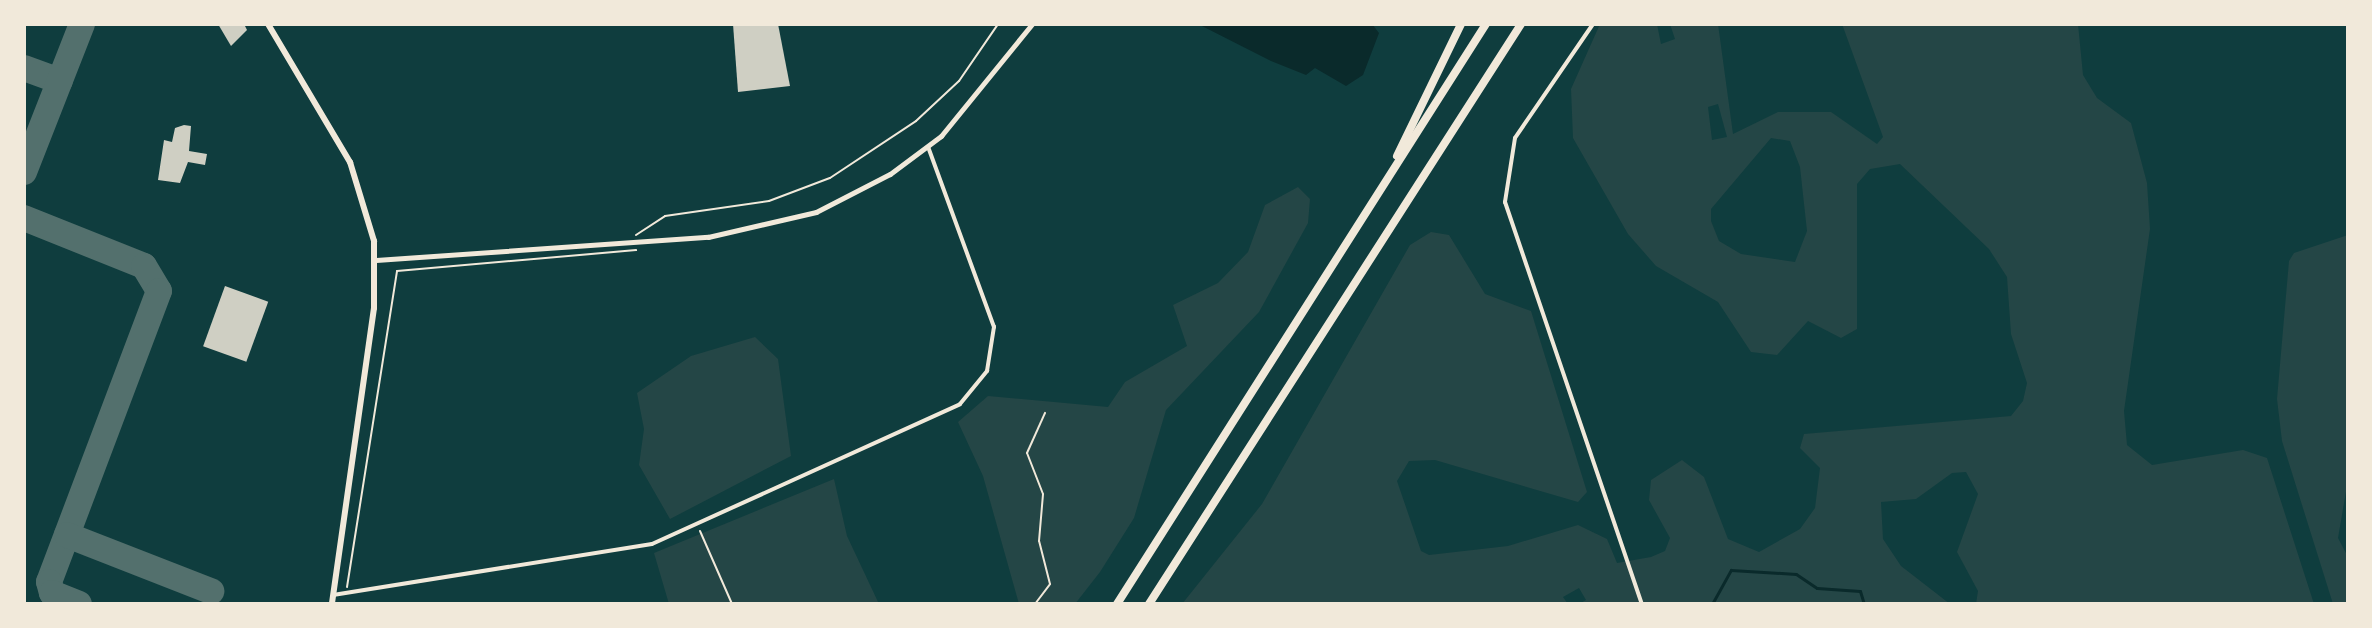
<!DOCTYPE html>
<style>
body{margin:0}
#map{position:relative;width:2372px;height:628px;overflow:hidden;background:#0f3d3e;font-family:"Fira Sans",sans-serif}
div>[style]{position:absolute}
.green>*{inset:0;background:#244646}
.water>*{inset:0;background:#0a2a2b}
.stream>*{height:3px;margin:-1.5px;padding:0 1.5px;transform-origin:1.5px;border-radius:1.5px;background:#0a2a2b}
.taxiway>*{height:26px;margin:-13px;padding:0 13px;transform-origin:13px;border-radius:13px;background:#53706d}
.building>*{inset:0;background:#cfcfc3;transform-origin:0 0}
.path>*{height:2px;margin:-1px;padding:0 1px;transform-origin:1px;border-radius:1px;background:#f1e9da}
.minor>*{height:4px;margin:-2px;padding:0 2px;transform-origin:2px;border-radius:2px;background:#f1e9da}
.tertiary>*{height:5px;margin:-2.5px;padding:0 2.5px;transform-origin:2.5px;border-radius:2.5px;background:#f1e9da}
.secondary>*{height:6px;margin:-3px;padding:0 3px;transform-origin:3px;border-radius:3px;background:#f1e9da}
.motorway>*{height:8px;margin:-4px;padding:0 4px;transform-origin:4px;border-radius:4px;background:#f1e9da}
span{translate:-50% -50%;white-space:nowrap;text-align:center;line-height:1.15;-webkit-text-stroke:6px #f1e9da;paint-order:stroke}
.frame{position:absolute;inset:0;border:26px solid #f1e9da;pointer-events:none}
</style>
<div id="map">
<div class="green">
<i style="clip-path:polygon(evenodd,1600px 24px,1657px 24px,1661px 44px,1675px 39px,1670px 24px,1718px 24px,1733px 134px,1778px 112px,1831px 112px,1877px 144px,1883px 137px,1842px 24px,2078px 24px,2083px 75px,2097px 98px,2131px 123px,2147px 183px,2150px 229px,2124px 411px,2127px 445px,2152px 465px,2243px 450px,2267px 458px,2314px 604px,1976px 604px,1978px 591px,1957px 552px,1978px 494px,1966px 472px,1952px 473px,1916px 499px,1881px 502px,1883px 539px,1901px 566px,1950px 604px,1579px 604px,1586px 600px,1579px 588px,1563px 597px,1568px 604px,1182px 604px,1262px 504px,1410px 245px,1431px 232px,1449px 235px,1485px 294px,1531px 311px,1587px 492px,1578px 502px,1435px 460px,1409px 461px,1397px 481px,1421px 551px,1429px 555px,1508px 546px,1578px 525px,1607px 539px,1617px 563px,1651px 557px,1665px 551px,1670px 538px,1649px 500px,1651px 480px,1682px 460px,1704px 477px,1728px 539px,1759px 552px,1800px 529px,1815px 508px,1820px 468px,1800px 448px,1804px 434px,2011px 416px,2023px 401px,2027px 383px,2011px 334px,2007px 277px,1989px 249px,1900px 164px,1870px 169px,1857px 184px,1857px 329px,1841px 338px,1808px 321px,1777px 355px,1751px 352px,1718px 302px,1656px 266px,1628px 234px,1573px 138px,1571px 89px,1600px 24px,1718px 104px,1727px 137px,1712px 140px,1708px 107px,1718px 104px,1600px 24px,1771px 138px,1790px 141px,1800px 167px,1807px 231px,1795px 262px,1741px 254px,1719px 241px,1711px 221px,1711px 209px,1771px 138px)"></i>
<i style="clip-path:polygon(1298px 187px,1310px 199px,1308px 223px,1259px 312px,1166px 410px,1134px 518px,1100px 572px,1075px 604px,1019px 604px,983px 476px,958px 422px,988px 396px,1108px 407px,1125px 382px,1187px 346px,1173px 305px,1218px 283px,1248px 252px,1265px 205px)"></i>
<i style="clip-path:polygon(2348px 235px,2348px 480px,2338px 538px,2348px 557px,2348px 604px,2333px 604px,2282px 441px,2277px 399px,2289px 261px,2294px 253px)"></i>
<i style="clip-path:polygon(755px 337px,778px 359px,791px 456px,670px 519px,639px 465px,644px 429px,637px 393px,691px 356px)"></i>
<i style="clip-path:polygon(834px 479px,847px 536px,879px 604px,669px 604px,654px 553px)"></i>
</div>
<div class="water">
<i style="clip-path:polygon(1198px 24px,1372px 24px,1379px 33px,1363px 75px,1346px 86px,1315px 68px,1306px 75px,1271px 61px)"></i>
</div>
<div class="stream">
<i style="left:1712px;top:604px;width:39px;rotate:-61deg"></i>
<i style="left:1731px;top:570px;width:65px;rotate:3.5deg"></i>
<i style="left:1796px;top:574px;width:25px;rotate:34deg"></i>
<i style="left:1817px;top:588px;width:43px;rotate:4deg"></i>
<i style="left:1860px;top:591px;width:14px;rotate:73deg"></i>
</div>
<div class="taxiway">
<i style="left:24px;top:68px;width:38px;rotate:20deg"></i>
<i style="left:24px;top:172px;width:159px;rotate:-68.6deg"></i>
<i style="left:24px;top:218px;width:129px;rotate:21.8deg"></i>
<i style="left:144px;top:266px;width:29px;rotate:59deg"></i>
<i style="left:159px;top:291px;width:311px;rotate:110.7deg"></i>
<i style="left:49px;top:582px;width:11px;rotate:75deg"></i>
<i style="left:52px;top:593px;width:29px;rotate:22deg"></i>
<i style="left:67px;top:535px;width:155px;rotate:21.3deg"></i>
</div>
<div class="building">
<i style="clip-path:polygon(218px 24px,244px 24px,247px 30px,231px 46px)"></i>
<i style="clip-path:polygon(733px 24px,778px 24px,790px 86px,738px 92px)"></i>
<i style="clip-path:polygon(184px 125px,191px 126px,189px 151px,207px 154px,205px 165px,188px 162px,180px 183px,158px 180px,164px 140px,172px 142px,175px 128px)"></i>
<i style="left:225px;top:286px;width:46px;height:64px;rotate:20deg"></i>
</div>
<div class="path">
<i style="left:636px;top:235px;width:35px;rotate:-33deg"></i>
<i style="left:665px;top:216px;width:105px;rotate:-8.2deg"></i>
<i style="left:769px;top:201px;width:65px;rotate:-20.7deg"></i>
<i style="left:830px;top:178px;width:103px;rotate:-33.5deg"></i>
<i style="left:916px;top:121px;width:59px;rotate:-42.9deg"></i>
<i style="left:959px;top:81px;width:69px;rotate:-55.6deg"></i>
<i style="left:700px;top:531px;width:80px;rotate:66.3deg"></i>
<i style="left:347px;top:587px;width:320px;rotate:-81deg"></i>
<i style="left:397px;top:271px;width:240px;rotate:-5deg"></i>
<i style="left:1035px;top:604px;width:25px;rotate:-53deg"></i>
<i style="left:1050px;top:584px;width:44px;rotate:-104.3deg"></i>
<i style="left:1039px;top:541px;width:47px;rotate:-85.1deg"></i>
<i style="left:1043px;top:494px;width:44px;rotate:-111.3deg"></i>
<i style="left:1027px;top:453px;width:44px;rotate:-65.8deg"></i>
</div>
<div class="minor">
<i style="left:1593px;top:24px;width:138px;rotate:124.4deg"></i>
<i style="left:1515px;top:138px;width:65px;rotate:98.9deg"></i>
<i style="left:1505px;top:202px;width:425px;rotate:71.2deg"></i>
<i style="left:333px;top:595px;width:323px;rotate:-9.1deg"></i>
<i style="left:652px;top:544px;width:338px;rotate:-24.4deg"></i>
<i style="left:960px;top:404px;width:43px;rotate:-50.7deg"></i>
<i style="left:987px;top:371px;width:45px;rotate:-81deg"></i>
<i style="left:994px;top:327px;width:192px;rotate:-110.1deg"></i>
</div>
<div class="tertiary">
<i style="left:376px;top:260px;width:333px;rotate:-4deg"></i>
<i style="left:708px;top:237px;width:111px;rotate:-13deg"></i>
<i style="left:816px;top:212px;width:83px;rotate:-27.2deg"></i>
<i style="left:890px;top:174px;width:64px;rotate:-36.7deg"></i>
<i style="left:941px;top:136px;width:144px;rotate:-50.9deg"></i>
</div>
<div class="secondary">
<i style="left:268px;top:24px;width:161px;rotate:59.3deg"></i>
<i style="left:350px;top:162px;width:83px;rotate:73.1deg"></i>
<i style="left:374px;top:241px;width:67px;rotate:90deg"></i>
<i style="left:374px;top:308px;width:299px;rotate:98.1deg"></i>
</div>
<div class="motorway">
<i style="left:1397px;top:156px;width:147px;rotate:-64.1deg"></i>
<i style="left:1117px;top:604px;width:687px;rotate:-57.54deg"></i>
<i style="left:1149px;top:604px;width:689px;rotate:-57.32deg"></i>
</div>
<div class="frame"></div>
</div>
